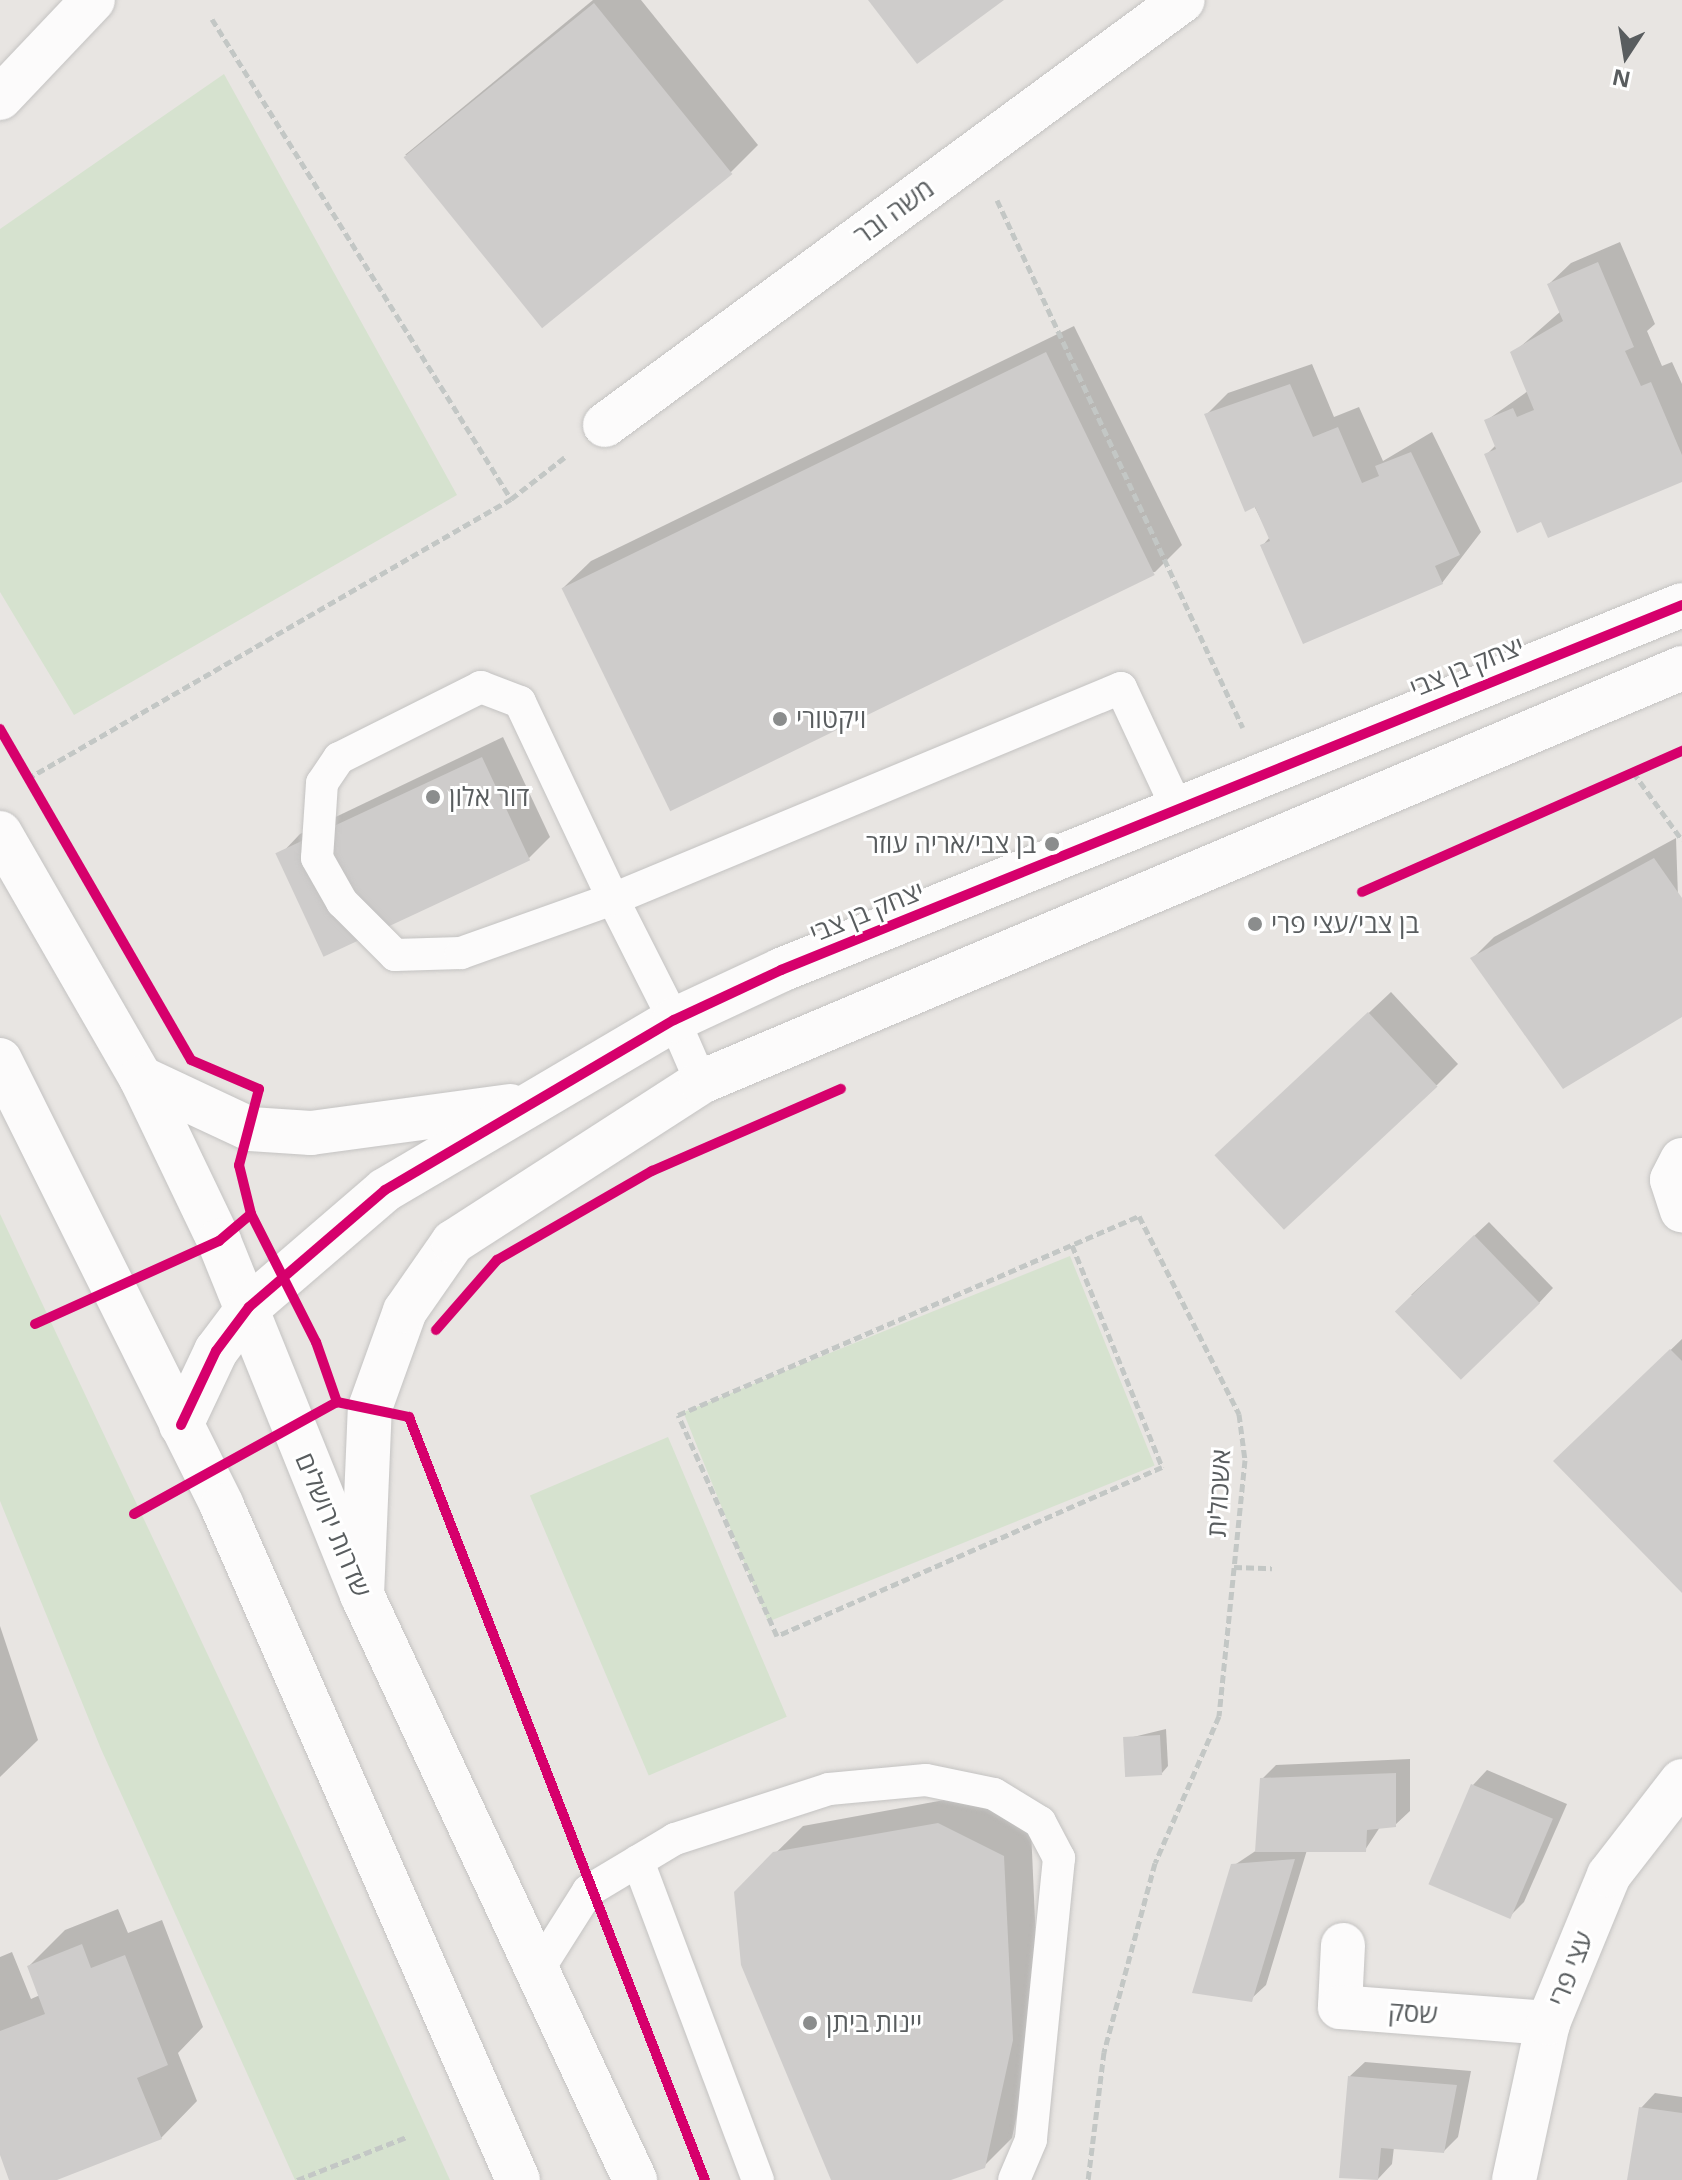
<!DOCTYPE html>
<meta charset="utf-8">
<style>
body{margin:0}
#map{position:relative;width:1682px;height:2180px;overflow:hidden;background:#e8e5e2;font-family:"Open Sans",Heebo,sans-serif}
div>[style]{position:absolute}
.green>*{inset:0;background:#d6e2cf;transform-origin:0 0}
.shadow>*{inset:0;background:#0003}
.building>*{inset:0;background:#cecccb;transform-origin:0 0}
.path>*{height:5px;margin-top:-2.5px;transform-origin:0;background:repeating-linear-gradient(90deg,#c3c7c5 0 8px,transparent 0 12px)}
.roads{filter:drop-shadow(0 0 2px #c4c3c2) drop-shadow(0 0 2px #c4c3c2)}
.lane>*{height:32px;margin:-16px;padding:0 16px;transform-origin:16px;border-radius:16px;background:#fcfbfb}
.street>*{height:44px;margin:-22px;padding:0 22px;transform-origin:22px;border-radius:22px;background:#fcfbfb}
.secondary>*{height:44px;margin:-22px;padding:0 22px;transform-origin:22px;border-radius:22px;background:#fcfbfb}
.cycleway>*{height:10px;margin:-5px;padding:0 5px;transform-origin:5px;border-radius:5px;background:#d6006c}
.dots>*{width:22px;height:22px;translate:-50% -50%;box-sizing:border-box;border:4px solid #fff;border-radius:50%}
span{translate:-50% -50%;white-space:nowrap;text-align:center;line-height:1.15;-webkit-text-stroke:6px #fff;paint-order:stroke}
.street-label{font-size:26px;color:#595d5f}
.poi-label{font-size:26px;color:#595d5f}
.left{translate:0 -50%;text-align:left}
.right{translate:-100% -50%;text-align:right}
.north{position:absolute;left:1586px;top:16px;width:80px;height:80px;-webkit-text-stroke:6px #fff;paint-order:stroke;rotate:192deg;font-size:22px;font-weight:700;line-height:32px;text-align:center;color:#595d5f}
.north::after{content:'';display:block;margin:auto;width:28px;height:36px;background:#595d5f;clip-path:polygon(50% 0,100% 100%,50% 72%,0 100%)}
</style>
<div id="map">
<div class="green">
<i style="clip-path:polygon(224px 74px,457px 495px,74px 715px,0 592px,0 229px)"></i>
<i style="clip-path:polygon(0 1214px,288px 1825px,450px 2180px,295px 2180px,101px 1749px,0 1501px)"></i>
<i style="left:1070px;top:1256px;width:226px;height:417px;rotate:68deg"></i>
<i style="left:668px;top:1437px;width:304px;height:150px;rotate:67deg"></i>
</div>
<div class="shadow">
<i style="clip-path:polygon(593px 0,641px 0,758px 145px,731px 172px,405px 155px)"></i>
<i style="clip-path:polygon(1620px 242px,1655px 324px,1647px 331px,1662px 366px,1672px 362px,1682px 384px,1682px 480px,1542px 519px,1486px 455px,1496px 445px,1487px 420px,1528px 391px,1513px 353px,1561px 311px,1549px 284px,1571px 263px)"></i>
<i style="clip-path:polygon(1074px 326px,1182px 545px,1155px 572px,563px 588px,591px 561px)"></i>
<i style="clip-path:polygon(1312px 364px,1334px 417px,1359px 407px,1383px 461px,1432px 432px,1481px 532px,1442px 583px,1263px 545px,1270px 537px,1207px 414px,1228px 393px)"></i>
<i style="clip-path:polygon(503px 737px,550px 837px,529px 858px,279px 856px,300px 834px)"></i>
<i style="clip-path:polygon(1676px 838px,1682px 1014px,1472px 959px,1494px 937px)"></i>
<i style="clip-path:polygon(1391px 992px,1458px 1064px,1437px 1085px,1239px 1135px)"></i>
<i style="clip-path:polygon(1489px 1222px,1553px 1288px,1539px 1303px,1411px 1295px)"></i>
<i style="clip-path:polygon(1682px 1339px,1682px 1591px,1577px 1440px)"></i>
<i style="clip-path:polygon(0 1626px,38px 1740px,0 1777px)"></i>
<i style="clip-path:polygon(1166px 1729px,1168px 1766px,1162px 1773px,1125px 1739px)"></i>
<i style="clip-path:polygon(1410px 1759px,1410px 1811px,1395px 1825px,1380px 1827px,1365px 1850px,1307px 1850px,1266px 1985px,1251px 1999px,1233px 1866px,1257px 1850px,1262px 1779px,1276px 1765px)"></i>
<i style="clip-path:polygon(1487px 1770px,1567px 1804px,1524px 1902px,1510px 1916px,1473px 1785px)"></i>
<i style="clip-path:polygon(966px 1796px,1031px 1829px,1039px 2011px,1012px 2138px,984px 2166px,945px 2180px,833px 2180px,736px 1892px,803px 1826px)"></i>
<i style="clip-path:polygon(118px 1909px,128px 1933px,162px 1920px,203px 2027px,178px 2053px,197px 2101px,161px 2138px,52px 2180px,12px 2180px,0 2150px,0 1957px,12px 1952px,31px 1999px,40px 1995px,29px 1966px,65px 1930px)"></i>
<i style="clip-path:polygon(1365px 2062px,1471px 2071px,1458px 2137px,1444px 2151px,1394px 2147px,1392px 2164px,1378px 2179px,1350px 2076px)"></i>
<i style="clip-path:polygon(1655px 2093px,1682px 2097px,1682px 2180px,1629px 2180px,1641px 2108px)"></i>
</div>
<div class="building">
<i style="clip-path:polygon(868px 0,1004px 0,917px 64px)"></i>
<i style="left:594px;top:3px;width:220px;height:245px;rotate:51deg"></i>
<i style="clip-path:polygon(1598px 262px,1634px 347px,1625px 351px,1641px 386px,1651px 382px,1682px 455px,1682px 482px,1548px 538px,1541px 522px,1517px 533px,1484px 454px,1496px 449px,1484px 420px,1513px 408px,1517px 417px,1534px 410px,1510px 352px,1563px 321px,1547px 284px)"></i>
<i style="left:1046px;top:352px;width:248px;height:539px;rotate:64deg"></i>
<i style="clip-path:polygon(1290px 384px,1313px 437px,1338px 427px,1362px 483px,1379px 476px,1375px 466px,1411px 452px,1460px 555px,1435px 566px,1443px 584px,1303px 644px,1260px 545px,1270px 541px,1255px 507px,1245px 512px,1204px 414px)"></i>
<i style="left:482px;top:757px;width:114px;height:228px;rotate:65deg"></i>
<i style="clip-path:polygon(1654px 858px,1682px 898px,1682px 1017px,1563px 1089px,1470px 958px)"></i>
<i style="left:1368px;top:1012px;width:102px;height:210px;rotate:47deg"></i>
<i style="left:1474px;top:1235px;width:95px;height:110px;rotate:46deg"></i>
<i style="clip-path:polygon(1670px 1349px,1682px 1361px,1682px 1593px,1553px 1461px)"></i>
<i style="left:1160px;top:1735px;width:40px;height:37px;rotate:87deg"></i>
<i style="clip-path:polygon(1396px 1773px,1396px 1827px,1367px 1830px,1366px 1852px,1255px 1852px,1260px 1778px)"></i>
<i style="left:1471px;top:1784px;width:89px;height:109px;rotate:23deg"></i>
<i style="clip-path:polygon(938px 1823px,1004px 1856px,1013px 2040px,985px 2168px,951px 2180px,831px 2180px,741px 1965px,734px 1892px,773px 1852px)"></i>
<i style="clip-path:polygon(1295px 1859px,1252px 2002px,1192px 1993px,1231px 1864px)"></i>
<i style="clip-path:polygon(82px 1944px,91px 1968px,125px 1955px,168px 2065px,137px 2078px,162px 2139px,57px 2180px,9px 2180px,0 2155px,0 2031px,45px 2014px,27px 1966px)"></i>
<i style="clip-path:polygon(1348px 2076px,1457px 2085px,1444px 2153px,1381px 2148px,1378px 2180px,1339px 2178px)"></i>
<i style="clip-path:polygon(1639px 2107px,1682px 2113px,1682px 2180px,1627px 2180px)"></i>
</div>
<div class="path">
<i style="left:212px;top:19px;width:566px;rotate:58.08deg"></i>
<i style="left:997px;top:200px;width:582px;rotate:65.02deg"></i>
<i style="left:1633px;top:772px;width:84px;rotate:54.2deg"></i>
<i style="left:27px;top:779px;width:559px;rotate:-30.05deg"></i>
<i style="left:511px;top:499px;width:68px;rotate:-37.9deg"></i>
<i style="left:1072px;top:1245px;width:240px;rotate:67.9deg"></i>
<i style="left:1162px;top:1467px;width:420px;rotate:156.3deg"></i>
<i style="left:777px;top:1636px;width:242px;rotate:-114.1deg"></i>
<i style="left:678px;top:1415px;width:502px;rotate:-23.35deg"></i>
<i style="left:1139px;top:1216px;width:222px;rotate:63.2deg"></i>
<i style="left:1239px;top:1414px;width:46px;rotate:82.6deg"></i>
<i style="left:1245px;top:1460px;width:257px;rotate:95.8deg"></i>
<i style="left:1219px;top:1716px;width:160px;rotate:113.5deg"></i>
<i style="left:1155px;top:1863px;width:196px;rotate:105.1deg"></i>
<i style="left:1104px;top:2052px;width:129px;rotate:97.1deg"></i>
<i style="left:1234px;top:1567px;width:38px;rotate:2deg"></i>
<i style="left:297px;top:2180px;width:118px;rotate:-21.4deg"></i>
</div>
<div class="roads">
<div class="lane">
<i style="left:701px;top:1082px;width:68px;rotate:-113.5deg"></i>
<i style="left:674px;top:1020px;width:136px;rotate:-116.8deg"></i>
<i style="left:613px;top:899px;width:218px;rotate:-115.3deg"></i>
<i style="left:520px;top:702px;width:42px;rotate:-159deg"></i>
<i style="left:481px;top:687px;width:159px;rotate:153.4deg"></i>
<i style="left:339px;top:758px;width:30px;rotate:124deg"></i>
<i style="left:322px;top:783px;width:75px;rotate:93.8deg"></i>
<i style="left:317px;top:858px;width:51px;rotate:60.4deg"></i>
<i style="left:342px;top:902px;width:75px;rotate:45deg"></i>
<i style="left:395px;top:955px;width:66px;rotate:-1.7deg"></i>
<i style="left:461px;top:953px;width:161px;rotate:-19.6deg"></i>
<i style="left:613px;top:899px;width:550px;rotate:-22.56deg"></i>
<i style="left:1121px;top:688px;width:135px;rotate:65deg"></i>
<i style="left:638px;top:1861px;width:341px;rotate:69.4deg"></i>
<i style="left:540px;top:1967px;width:90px;rotate:-57.7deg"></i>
<i style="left:588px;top:1891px;width:101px;rotate:-30.9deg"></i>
<i style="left:675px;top:1839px;width:162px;rotate:-18deg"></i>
<i style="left:829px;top:1789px;width:97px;rotate:-5.3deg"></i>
<i style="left:926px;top:1780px;width:69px;rotate:11.6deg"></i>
<i style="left:994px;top:1794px;width:54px;rotate:31.3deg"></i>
<i style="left:1040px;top:1822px;width:41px;rotate:62.2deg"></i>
<i style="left:1059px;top:1858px;width:283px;rotate:95.7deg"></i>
<i style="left:1031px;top:2140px;width:43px;rotate:113deg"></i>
</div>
<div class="street">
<i style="left:605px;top:425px;width:717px;rotate:-36.33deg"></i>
<i style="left:1682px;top:1160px;width:22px;rotate:117deg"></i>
<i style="left:1672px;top:1180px;width:32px;rotate:72deg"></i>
<i style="left:1343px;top:1945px;width:62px;rotate:92.8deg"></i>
<i style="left:1340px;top:2007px;width:209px;rotate:4.4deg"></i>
<i style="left:1514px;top:2180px;width:161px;rotate:-77.8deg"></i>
<i style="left:1548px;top:2023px;width:160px;rotate:-67.6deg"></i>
<i style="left:1609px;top:1875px;width:119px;rotate:-52.2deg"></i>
</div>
<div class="secondary">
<i style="left:0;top:98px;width:135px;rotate:-46.5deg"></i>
<i style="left:0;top:833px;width:283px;rotate:60.1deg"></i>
<i style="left:141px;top:1078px;width:181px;rotate:64.4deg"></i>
<i style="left:219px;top:1241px;width:382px;rotate:68deg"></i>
<i style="left:362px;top:1595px;width:646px;rotate:64.98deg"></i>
<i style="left:0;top:1060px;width:498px;rotate:63.5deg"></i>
<i style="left:222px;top:1506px;width:736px;rotate:66.29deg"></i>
<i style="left:141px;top:1078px;width:120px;rotate:25.1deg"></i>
<i style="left:250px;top:1129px;width:61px;rotate:3.8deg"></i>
<i style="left:311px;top:1133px;width:201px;rotate:-7.7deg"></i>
<i style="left:181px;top:1425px;width:82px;rotate:-64.7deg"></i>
<i style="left:216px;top:1351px;width:55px;rotate:-53.1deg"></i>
<i style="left:249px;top:1307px;width:179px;rotate:-40.7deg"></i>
<i style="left:385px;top:1190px;width:335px;rotate:-30.5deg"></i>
<i style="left:674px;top:1020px;width:118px;rotate:-25deg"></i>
<i style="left:781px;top:970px;width:972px;rotate:-22.05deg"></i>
<i style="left:362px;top:1595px;width:187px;rotate:-87.6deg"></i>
<i style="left:370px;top:1408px;width:103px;rotate:-70.2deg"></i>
<i style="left:405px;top:1311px;width:84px;rotate:-55.2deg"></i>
<i style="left:453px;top:1242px;width:295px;rotate:-32.8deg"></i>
<i style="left:701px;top:1082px;width:1065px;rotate:-22.88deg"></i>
</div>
</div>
<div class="cycleway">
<i style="left:0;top:729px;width:382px;rotate:60deg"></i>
<i style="left:191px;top:1060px;width:74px;rotate:23.1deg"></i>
<i style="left:259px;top:1089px;width:79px;rotate:104.7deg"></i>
<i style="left:239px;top:1165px;width:50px;rotate:76.2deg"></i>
<i style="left:251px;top:1214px;width:144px;rotate:63.1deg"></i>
<i style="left:316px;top:1342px;width:64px;rotate:70.7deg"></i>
<i style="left:1362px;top:892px;width:350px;rotate:-23.8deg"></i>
<i style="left:35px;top:1324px;width:202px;rotate:-24.3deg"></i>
<i style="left:219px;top:1241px;width:42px;rotate:-40.2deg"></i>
<i style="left:436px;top:1330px;width:93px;rotate:-48.9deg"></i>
<i style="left:497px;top:1260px;width:179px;rotate:-29.9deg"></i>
<i style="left:652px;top:1171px;width:206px;rotate:-23.5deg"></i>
<i style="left:181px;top:1425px;width:82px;rotate:-64.7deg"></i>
<i style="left:216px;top:1351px;width:55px;rotate:-53.1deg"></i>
<i style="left:249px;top:1307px;width:179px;rotate:-40.7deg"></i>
<i style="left:385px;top:1190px;width:335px;rotate:-30.5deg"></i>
<i style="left:674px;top:1020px;width:118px;rotate:-25deg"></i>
<i style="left:781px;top:970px;width:972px;rotate:-22.05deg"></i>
<i style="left:134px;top:1514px;width:232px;rotate:-28.9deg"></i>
<i style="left:337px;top:1402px;width:74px;rotate:11.8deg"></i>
<i style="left:409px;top:1417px;width:818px;rotate:68.8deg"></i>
</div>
<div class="dots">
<i style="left:780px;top:719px;background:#8b8d8d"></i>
<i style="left:433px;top:797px;background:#8b8d8d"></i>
<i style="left:1052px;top:844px;background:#8b8d8d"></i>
<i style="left:1255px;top:924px;background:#8b8d8d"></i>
<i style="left:810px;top:2023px;background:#8b8d8d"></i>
</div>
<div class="street-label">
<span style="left:894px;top:212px;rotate:-36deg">משה ובר</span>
<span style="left:1467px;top:667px;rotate:-22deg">יצחק בן צבי</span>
<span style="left:867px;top:912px;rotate:-22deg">יצחק בן צבי</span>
<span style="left:1219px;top:1493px;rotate:-87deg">אשכולית</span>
<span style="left:333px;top:1525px;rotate:67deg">שדרות ירושלים</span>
<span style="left:1571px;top:1969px;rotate:-68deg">עצי פרי</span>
<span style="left:1413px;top:2013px;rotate:4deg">שסק</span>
</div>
<div class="poi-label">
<span class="left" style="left:796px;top:719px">ויקטורי</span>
<span class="left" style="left:449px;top:797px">דור אלון</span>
<span class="right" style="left:1036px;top:844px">בן צבי/אריה עוזר</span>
<span class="left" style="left:1271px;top:924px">בן צבי/עצי פרי</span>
<span class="left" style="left:826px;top:2023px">יינות ביתן</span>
</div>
<div class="north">N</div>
</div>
